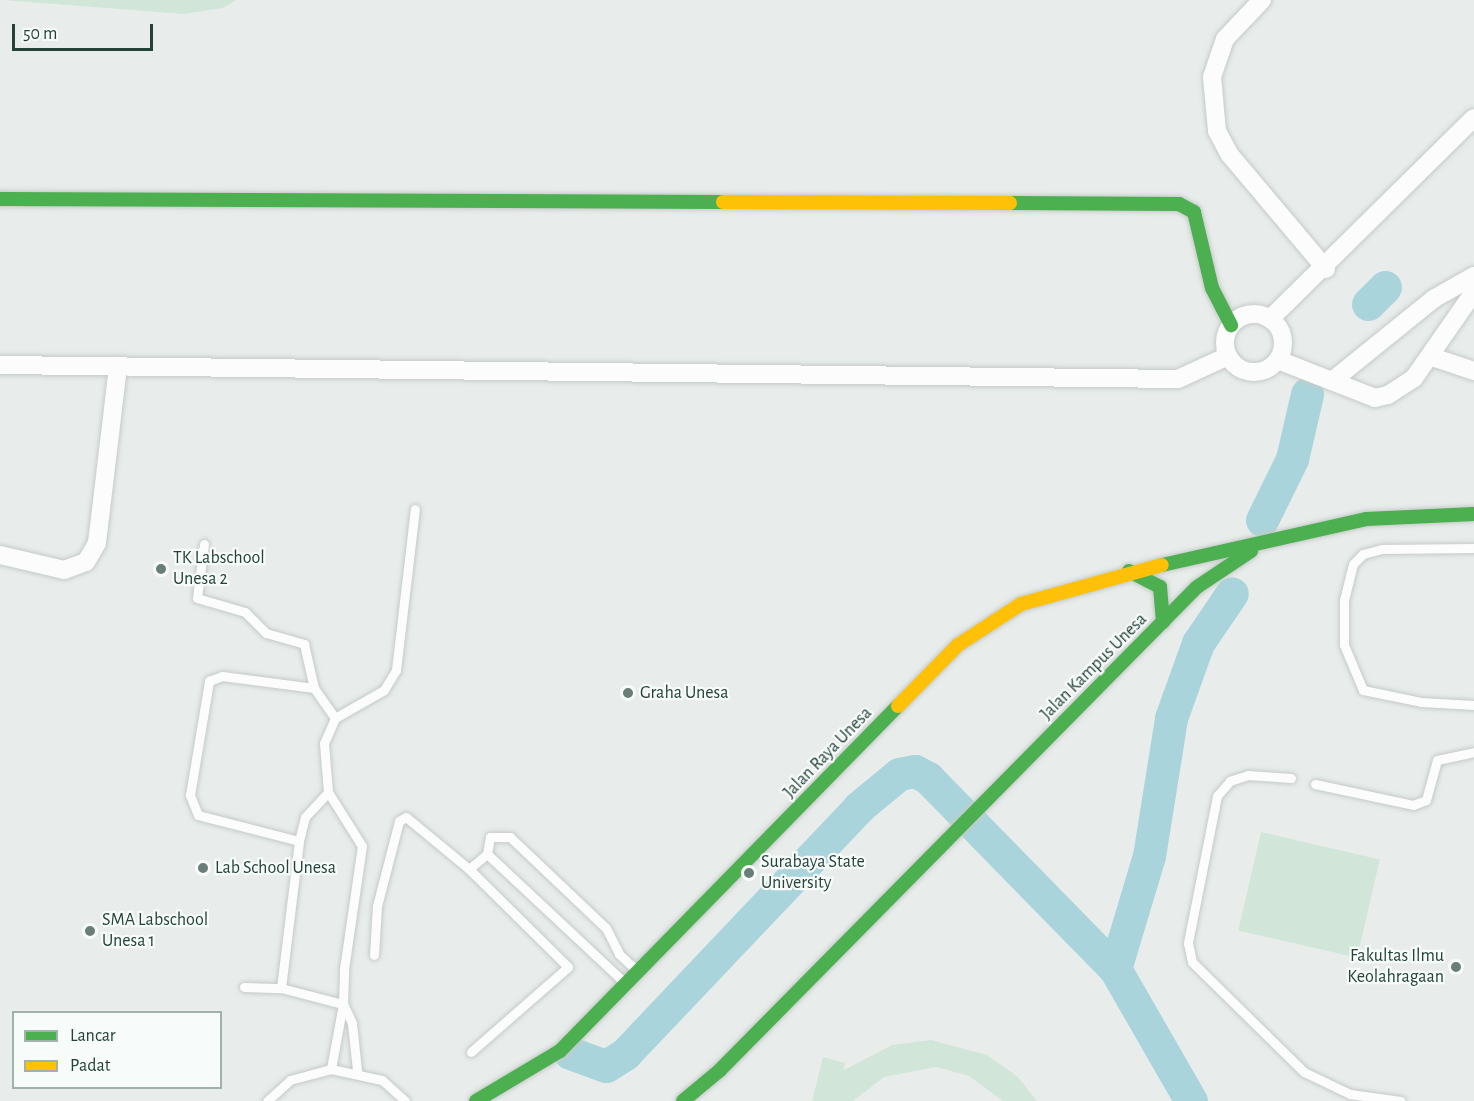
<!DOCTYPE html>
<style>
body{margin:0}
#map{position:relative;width:1474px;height:1101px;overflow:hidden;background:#e8edeb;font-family:"Alegreya Sans",sans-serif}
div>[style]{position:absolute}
.green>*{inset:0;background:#d1e6d8;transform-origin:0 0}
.river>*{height:33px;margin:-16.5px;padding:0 16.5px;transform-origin:16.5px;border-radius:16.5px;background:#a9d4db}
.roads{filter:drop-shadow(0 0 2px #c5cac8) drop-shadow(0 0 2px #c5cac8)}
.lane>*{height:9px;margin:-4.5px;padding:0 4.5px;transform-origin:4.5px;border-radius:4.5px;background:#fcfcfc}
.street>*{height:18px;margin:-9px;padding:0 9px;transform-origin:9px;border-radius:9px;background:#fcfcfc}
.street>.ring{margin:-9px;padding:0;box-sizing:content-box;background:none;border:18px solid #fcfcfc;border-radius:50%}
.fast>*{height:14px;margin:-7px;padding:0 7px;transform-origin:7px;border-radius:7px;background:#4caf50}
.slow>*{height:14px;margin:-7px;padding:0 7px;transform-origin:7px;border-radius:7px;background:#ffc107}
.dots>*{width:16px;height:16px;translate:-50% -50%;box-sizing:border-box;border:3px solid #f7fbf9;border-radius:50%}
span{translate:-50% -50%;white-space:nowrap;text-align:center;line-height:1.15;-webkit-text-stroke:4.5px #f7fbf9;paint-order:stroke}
.poi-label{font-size:18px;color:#24423a}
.left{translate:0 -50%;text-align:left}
.right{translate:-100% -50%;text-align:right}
.street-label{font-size:18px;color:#24423a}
.legend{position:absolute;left:12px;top:1011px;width:210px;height:78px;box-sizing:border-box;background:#f7fbf9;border:2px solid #a3b1ad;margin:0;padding:8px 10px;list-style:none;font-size:18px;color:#24423a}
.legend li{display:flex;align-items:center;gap:12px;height:30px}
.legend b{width:30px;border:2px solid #a3b1ad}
.scale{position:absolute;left:12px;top:24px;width:141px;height:27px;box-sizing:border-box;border:3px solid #24423a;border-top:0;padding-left:8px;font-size:18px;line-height:21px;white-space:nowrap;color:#24423a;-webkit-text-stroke:4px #f7fbf9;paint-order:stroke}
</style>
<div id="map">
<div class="green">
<i style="clip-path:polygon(3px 0,237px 0,222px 8px,184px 14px)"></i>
<i style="left:1261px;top:832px;width:122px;height:101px;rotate:13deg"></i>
<i style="clip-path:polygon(931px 1040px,987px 1055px,1018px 1077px,1037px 1101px,1003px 1101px,969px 1076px,936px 1067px,884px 1077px,853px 1101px,812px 1101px,823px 1057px,845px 1063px,844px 1070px,892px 1045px)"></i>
</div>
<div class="river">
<i style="left:1368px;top:304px;width:24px;rotate:-45deg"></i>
<i style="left:1262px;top:520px;width:68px;rotate:-63.8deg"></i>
<i style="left:1292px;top:459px;width:67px;rotate:-77deg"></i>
<i style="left:570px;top:1053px;width:38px;rotate:20deg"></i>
<i style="left:606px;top:1066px;width:22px;rotate:-32deg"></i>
<i style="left:625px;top:1054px;width:340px;rotate:-46.5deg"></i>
<i style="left:859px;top:807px;width:52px;rotate:-39.5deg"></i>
<i style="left:899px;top:774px;width:16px;rotate:-11deg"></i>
<i style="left:915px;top:771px;width:15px;rotate:28deg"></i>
<i style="left:928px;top:778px;width:267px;rotate:45.6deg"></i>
<i style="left:1191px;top:1101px;width:152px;rotate:-119.9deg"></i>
<i style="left:1115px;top:969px;width:118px;rotate:-73.3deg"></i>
<i style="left:1149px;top:856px;width:140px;rotate:-80.9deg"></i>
<i style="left:1171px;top:718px;width:80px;rotate:-70.2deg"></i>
<i style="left:1198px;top:643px;width:60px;rotate:-55.8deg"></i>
</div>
<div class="roads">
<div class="lane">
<i style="left:204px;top:544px;width:54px;rotate:97.4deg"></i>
<i style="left:197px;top:598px;width:50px;rotate:16.3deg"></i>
<i style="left:245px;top:612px;width:30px;rotate:45deg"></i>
<i style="left:266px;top:633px;width:40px;rotate:16deg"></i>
<i style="left:304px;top:644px;width:45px;rotate:77.2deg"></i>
<i style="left:314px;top:688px;width:37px;rotate:55deg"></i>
<i style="left:1474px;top:548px;width:92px;rotate:179.4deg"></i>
<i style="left:1382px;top:549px;width:20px;rotate:165deg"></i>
<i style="left:1363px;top:554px;width:14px;rotate:135deg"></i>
<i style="left:1353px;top:564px;width:36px;rotate:104deg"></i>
<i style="left:1344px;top:599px;width:46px;rotate:90deg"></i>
<i style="left:1344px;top:645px;width:49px;rotate:67.1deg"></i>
<i style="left:1363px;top:690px;width:59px;rotate:11.7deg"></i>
<i style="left:1421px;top:702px;width:53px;rotate:3.2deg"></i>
<i style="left:1291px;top:778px;width:43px;rotate:-176deg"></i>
<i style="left:1248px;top:775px;width:19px;rotate:162deg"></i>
<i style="left:1230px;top:781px;width:20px;rotate:131deg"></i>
<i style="left:1217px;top:796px;width:150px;rotate:101.2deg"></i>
<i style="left:1188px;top:943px;width:19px;rotate:78deg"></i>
<i style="left:1192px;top:962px;width:157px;rotate:44.5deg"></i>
<i style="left:1304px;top:1072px;width:51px;rotate:25.6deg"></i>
<i style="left:1350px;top:1094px;width:51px;rotate:7.8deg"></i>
<i style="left:1315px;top:784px;width:100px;rotate:12.1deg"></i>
<i style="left:1413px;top:805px;width:14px;rotate:-21deg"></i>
<i style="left:1426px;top:800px;width:41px;rotate:-74.6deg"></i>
<i style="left:1437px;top:760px;width:38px;rotate:-12deg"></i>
<i style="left:299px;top:841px;width:104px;rotate:-165.6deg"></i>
<i style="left:198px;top:815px;width:22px;rotate:-112deg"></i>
<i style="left:190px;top:795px;width:116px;rotate:-80.5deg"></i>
<i style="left:209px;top:681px;width:14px;rotate:-21deg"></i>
<i style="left:222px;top:676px;width:93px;rotate:7.4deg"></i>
<i style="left:469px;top:869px;width:23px;rotate:-40deg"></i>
<i style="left:374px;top:955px;width:49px;rotate:-86.5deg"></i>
<i style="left:377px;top:906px;width:88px;rotate:-75.5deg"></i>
<i style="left:399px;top:821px;width:8px;rotate:-30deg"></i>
<i style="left:406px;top:817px;width:82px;rotate:39.5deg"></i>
<i style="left:469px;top:869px;width:139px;rotate:44.7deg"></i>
<i style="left:568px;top:967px;width:129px;rotate:138.8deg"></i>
<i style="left:625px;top:983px;width:189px;rotate:-136.9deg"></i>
<i style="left:487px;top:854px;width:17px;rotate:-80deg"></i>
<i style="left:490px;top:837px;width:20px"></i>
<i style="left:510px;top:837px;width:132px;rotate:43.5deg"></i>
<i style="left:606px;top:928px;width:29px;rotate:63deg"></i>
<i style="left:619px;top:954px;width:22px;rotate:43deg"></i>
<i style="left:244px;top:987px;width:37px;rotate:2deg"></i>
<i style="left:281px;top:988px;width:64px;rotate:14.5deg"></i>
<i style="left:343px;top:1004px;width:66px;rotate:100.5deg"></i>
<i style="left:281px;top:988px;width:148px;rotate:-83deg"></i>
<i style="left:299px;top:841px;width:25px;rotate:-76deg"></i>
<i style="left:305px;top:817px;width:34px;rotate:-47deg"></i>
<i style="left:357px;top:1070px;width:47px;rotate:-96.1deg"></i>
<i style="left:352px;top:1023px;width:21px;rotate:-115deg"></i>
<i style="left:343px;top:1004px;width:35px;rotate:-88deg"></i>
<i style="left:344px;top:969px;width:124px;rotate:-81.7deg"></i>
<i style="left:362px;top:846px;width:64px;rotate:-122.2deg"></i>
<i style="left:328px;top:792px;width:49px;rotate:-94.7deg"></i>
<i style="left:324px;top:743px;width:27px;rotate:-66deg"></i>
<i style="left:335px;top:718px;width:56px;rotate:-29.7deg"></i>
<i style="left:384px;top:690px;width:23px;rotate:-59deg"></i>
<i style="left:396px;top:670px;width:162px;rotate:-83.3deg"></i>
<i style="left:267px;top:1101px;width:31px;rotate:-42deg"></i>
<i style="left:290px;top:1080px;width:42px;rotate:-15deg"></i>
<i style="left:331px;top:1069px;width:52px;rotate:12.2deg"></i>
<i style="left:382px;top:1080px;width:31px;rotate:42deg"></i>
</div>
<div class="street">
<i style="left:1262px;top:0;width:54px;rotate:133.5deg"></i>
<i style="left:1225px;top:39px;width:40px;rotate:108.9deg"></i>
<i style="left:1212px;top:77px;width:54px;rotate:84.7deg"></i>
<i style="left:1217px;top:131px;width:27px;rotate:62deg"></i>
<i style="left:1230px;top:155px;width:149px;rotate:49.9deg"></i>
<i class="ring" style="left:1225px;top:314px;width:40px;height:40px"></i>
<i style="left:1270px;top:319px;width:286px;rotate:-44.6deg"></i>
<i style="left:1432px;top:357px;width:44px;rotate:18.4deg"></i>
<i style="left:1278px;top:360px;width:104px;rotate:21.4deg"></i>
<i style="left:1375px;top:398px;width:13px;rotate:-13deg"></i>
<i style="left:1388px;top:395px;width:31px;rotate:-33deg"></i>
<i style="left:1414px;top:378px;width:105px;rotate:-55.1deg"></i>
<i style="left:0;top:365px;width:1178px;rotate:0.68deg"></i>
<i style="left:1178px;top:379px;width:55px;rotate:-24.7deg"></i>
<i style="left:1332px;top:381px;width:132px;rotate:-38.9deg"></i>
<i style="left:1435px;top:298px;width:45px;rotate:-29.4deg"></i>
<i style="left:0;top:555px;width:66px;rotate:13.2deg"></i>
<i style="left:64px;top:570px;width:23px;rotate:-20deg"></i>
<i style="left:86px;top:562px;width:22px;rotate:-60deg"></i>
<i style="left:97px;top:543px;width:177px;rotate:-83.2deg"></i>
</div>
<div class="fast">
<i style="left:0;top:199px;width:723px;rotate:0.24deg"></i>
<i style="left:1010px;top:203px;width:169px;rotate:0.3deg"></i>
<i style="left:1179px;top:204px;width:17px;rotate:28deg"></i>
<i style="left:1194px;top:212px;width:78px;rotate:76.7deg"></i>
<i style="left:1212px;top:288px;width:42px;rotate:62.8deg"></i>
<i style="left:1162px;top:565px;width:209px;rotate:-12.7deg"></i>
<i style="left:1366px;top:519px;width:108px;rotate:-2.7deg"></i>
<i style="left:1129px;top:571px;width:35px;rotate:27deg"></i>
<i style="left:1160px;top:587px;width:35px;rotate:85deg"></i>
<i style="left:476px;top:1101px;width:98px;rotate:-30.8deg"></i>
<i style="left:560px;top:1051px;width:483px;rotate:-45.6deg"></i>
<i style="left:683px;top:1101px;width:47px;rotate:-39.8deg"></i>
<i style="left:719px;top:1071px;width:680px;rotate:-45.36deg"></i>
<i style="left:1197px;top:587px;width:65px;rotate:-33.7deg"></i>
</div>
<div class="slow">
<i style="left:723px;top:202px;width:287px;rotate:0.2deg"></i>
<i style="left:898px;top:706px;width:86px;rotate:-45.5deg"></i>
<i style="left:958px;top:645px;width:75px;rotate:-33.1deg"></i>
<i style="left:1021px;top:604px;width:146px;rotate:-15.5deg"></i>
</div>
</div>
<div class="dots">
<i style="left:161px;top:569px;background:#697e78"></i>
<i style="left:628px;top:693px;background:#697e78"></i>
<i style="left:203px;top:868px;background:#697e78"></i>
<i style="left:749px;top:873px;background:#697e78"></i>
<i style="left:90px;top:931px;background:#697e78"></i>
<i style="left:1456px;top:967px;background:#697e78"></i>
</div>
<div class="poi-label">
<span class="left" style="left:173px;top:569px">TK Labschool<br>Unesa 2</span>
<span class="left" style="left:640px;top:693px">Graha Unesa</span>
<span class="left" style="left:761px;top:873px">Surabaya State<br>University</span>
<span class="left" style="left:215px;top:868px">Lab School Unesa</span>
<span class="left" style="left:102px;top:931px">SMA Labschool<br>Unesa 1</span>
<span class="right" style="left:1444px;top:967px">Fakultas Ilmu<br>Keolahragaan</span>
</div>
<div class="street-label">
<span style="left:1094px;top:667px;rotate:-45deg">Jalan Kampus Unesa</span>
<span style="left:828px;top:753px;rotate:-46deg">Jalan Raya Unesa</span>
</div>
<ul class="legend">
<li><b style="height:8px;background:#4caf50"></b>Lancar</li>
<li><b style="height:8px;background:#ffc107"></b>Padat</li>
</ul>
<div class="scale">50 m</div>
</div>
